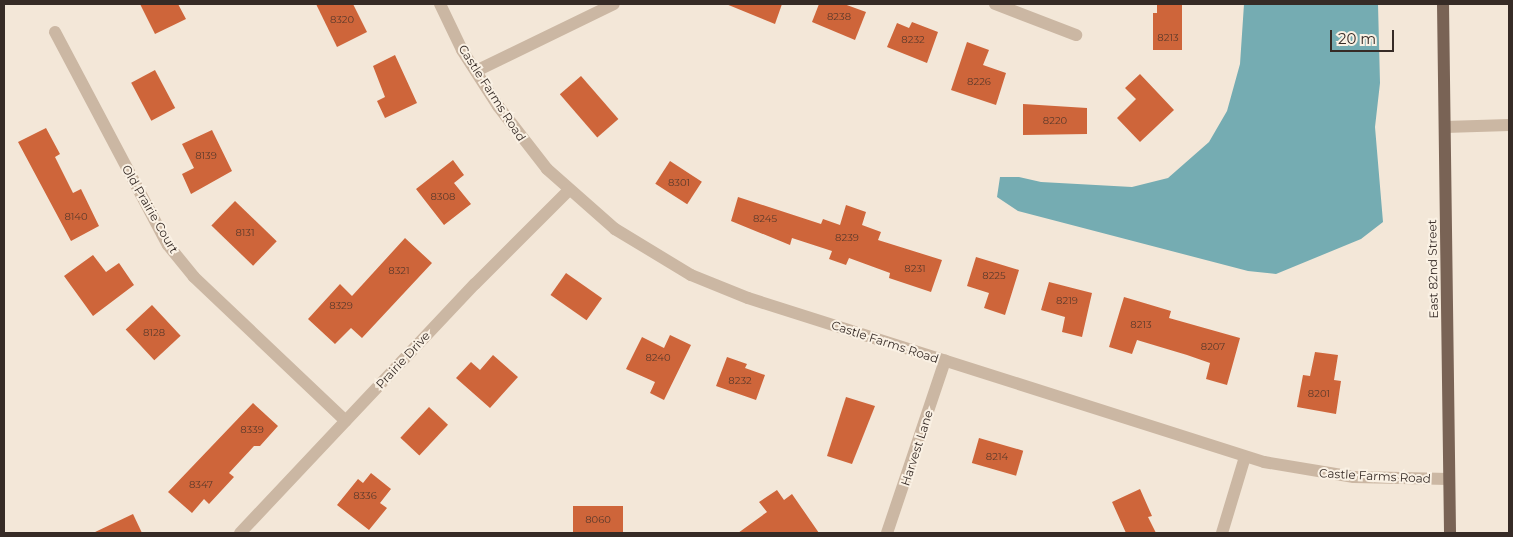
<!DOCTYPE html>
<style>
body{margin:0}
#map{position:relative;width:1513px;height:537px;overflow:hidden;background:#f3e7d8;font-family:Montserrat,sans-serif}
div>[style]{position:absolute}
.water>*{inset:0;background:#75acb2}
.building>*{inset:0;background:#ce653a;transform-origin:0 0}
.minor>*{height:12px;margin:-6px;padding:0 6px;transform-origin:6px;border-radius:6px;background:#cbb7a3}
.major>*{height:12px;margin:-6px;padding:0 6px;transform-origin:6px;border-radius:6px;background:#796355}
span{translate:-50% -50%;white-space:nowrap;text-align:center;line-height:1.15;-webkit-text-stroke:4px #faf1e4;paint-order:stroke}
.number-label{font-size:10px;color:#5c3a2b}
.number-label span{-webkit-text-stroke-width:0}
.street-label{font-size:12px;color:#362b26}
.frame{position:absolute;inset:0;border:5px solid #362b26;pointer-events:none}
.scale{position:absolute;left:1330px;top:30px;width:64px;height:22px;box-sizing:border-box;border:2px solid #362b26;border-top:0;padding-left:6px;font-size:15px;line-height:18px;white-space:nowrap;color:#362b26;-webkit-text-stroke:4px #faf1e4;paint-order:stroke}
</style>
<div id="map">
<div class="water">
<i style="clip-path:polygon(1244px 4px,1378px 4px,1380px 83px,1375px 127px,1383px 222px,1361px 239px,1276px 274px,1248px 271px,1018px 211px,997px 197px,1000px 177px,1019px 177px,1041px 182px,1132px 187px,1168px 178px,1209px 142px,1227px 111px,1240px 64px)"></i>
</div>
<div class="building">
<i style="clip-path:polygon(140px 4px,178px 4px,186px 19px,155px 34px)"></i>
<i style="clip-path:polygon(316px 4px,353px 4px,367px 32px,337px 47px)"></i>
<i style="clip-path:polygon(726px 4px,782px 4px,775px 24px)"></i>
<i style="clip-path:polygon(819px 4px,844px 4px,866px 12px,855px 40px,812px 22px)"></i>
<i style="clip-path:polygon(1157px 4px,1182px 4px,1182px 50px,1153px 50px,1153px 13px,1157px 13px)"></i>
<i style="clip-path:polygon(912px 22px,938px 32px,927px 63px,887px 47px,897px 23px,909px 28px)"></i>
<i style="clip-path:polygon(967px 42px,989px 50px,983px 65px,1006px 73px,996px 105px,951px 90px)"></i>
<i style="clip-path:polygon(395px 55px,417px 103px,385px 118px,377px 101px,385px 97px,373px 66px)"></i>
<i style="left:155px;top:70px;width:43px;height:27px;rotate:62deg"></i>
<i style="clip-path:polygon(1140px 74px,1174px 110px,1140px 142px,1117px 118px,1136px 99px,1125px 88px)"></i>
<i style="left:581px;top:76px;width:57px;height:28px;rotate:49deg"></i>
<i style="clip-path:polygon(1023px 104px,1087px 108px,1087px 134px,1023px 135px)"></i>
<i style="clip-path:polygon(46px 128px,60px 154px,55px 157px,73px 193px,81px 189px,99px 226px,71px 241px,18px 142px)"></i>
<i style="clip-path:polygon(212px 130px,232px 171px,191px 194px,182px 174px,194px 168px,182px 144px)"></i>
<i style="clip-path:polygon(453px 160px,464px 175px,454px 183px,471px 204px,444px 225px,416px 189px)"></i>
<i style="left:670px;top:161px;width:38px;height:27px;rotate:33deg"></i>
<i style="clip-path:polygon(738px 197px,821px 224px,823px 219px,840px 225px,846px 205px,866px 212px,862px 225px,881px 232px,878px 240px,942px 260px,931px 292px,889px 278px,890px 273px,849px 258px,846px 265px,829px 259px,832px 251px,792px 238px,790px 245px,731px 221px)"></i>
<i style="left:235px;top:201px;width:58px;height:34px;rotate:44deg"></i>
<i style="clip-path:polygon(405px 238px,432px 263px,362px 338px,351px 328px,335px 344px,308px 319px,340px 284px,352px 296px)"></i>
<i style="clip-path:polygon(93px 255px,106px 272px,119px 263px,134px 285px,93px 316px,64px 276px)"></i>
<i style="clip-path:polygon(976px 257px,1019px 270px,1005px 315px,984px 308px,989px 293px,967px 286px)"></i>
<i style="left:566px;top:273px;width:44px;height:27px;rotate:35deg"></i>
<i style="clip-path:polygon(1049px 282px,1092px 293px,1082px 337px,1062px 332px,1065px 317px,1041px 310px)"></i>
<i style="clip-path:polygon(1124px 297px,1171px 311px,1169px 318px,1240px 338px,1227px 385px,1206px 379px,1210px 363px,1187px 355px,1137px 340px,1132px 354px,1109px 347px)"></i>
<i style="left:152px;top:305px;width:42px;height:36px;rotate:47deg"></i>
<i style="clip-path:polygon(670px 335px,691px 345px,664px 400px,650px 393px,655px 382px,626px 369px,642px 337px,664px 348px)"></i>
<i style="clip-path:polygon(1315px 352px,1338px 355px,1334px 380px,1341px 381px,1336px 414px,1297px 407px,1303px 375px,1310px 376px)"></i>
<i style="clip-path:polygon(493px 355px,518px 377px,490px 408px,456px 378px,471px 362px,480px 370px)"></i>
<i style="clip-path:polygon(727px 357px,747px 364px,745px 368px,765px 375px,756px 400px,716px 386px)"></i>
<i style="clip-path:polygon(846px 397px,875px 406px,852px 464px,827px 456px)"></i>
<i style="clip-path:polygon(253px 403px,278px 426px,260px 446px,254px 446px,229px 473px,234px 477px,209px 504px,204px 499px,192px 513px,168px 492px)"></i>
<i style="left:429px;top:407px;width:26px;height:42px;rotate:43deg"></i>
<i style="left:979px;top:438px;width:46px;height:26px;rotate:16deg"></i>
<i style="clip-path:polygon(371px 473px,391px 489px,380px 503px,387px 508px,369px 530px,337px 505px,358px 479px,363px 483px)"></i>
<i style="clip-path:polygon(1140px 489px,1152px 516px,1148px 517px,1156px 533px,1126px 533px,1112px 502px)"></i>
<i style="clip-path:polygon(777px 490px,784px 500px,792px 494px,819px 533px,738px 533px,767px 512px,759px 502px)"></i>
<i style="left:623px;top:506px;width:27px;height:50px;rotate:90deg"></i>
<i style="clip-path:polygon(133px 514px,142px 533px,93px 533px)"></i>
</div>
<div class="minor">
<i style="left:440px;top:4px;width:51px;rotate:64.4deg"></i>
<i style="left:462px;top:50px;width:67px;rotate:57.3deg"></i>
<i style="left:498px;top:106px;width:80px;rotate:52.1deg"></i>
<i style="left:547px;top:169px;width:91px;rotate:41.4deg"></i>
<i style="left:615px;top:229px;width:89px;rotate:31.2deg"></i>
<i style="left:691px;top:275px;width:61px;rotate:22deg"></i>
<i style="left:748px;top:298px;width:541px;rotate:17.63deg"></i>
<i style="left:1264px;top:462px;width:91px;rotate:9.5deg"></i>
<i style="left:1354px;top:477px;width:95px;rotate:1.2deg"></i>
<i style="left:995px;top:4px;width:87px;rotate:20.9deg"></i>
<i style="left:55px;top:32px;width:241px;rotate:62.1deg"></i>
<i style="left:168px;top:245px;width:41px;rotate:50.9deg"></i>
<i style="left:194px;top:277px;width:209px;rotate:43.5deg"></i>
<i style="left:476px;top:71px;width:153px;rotate:-25.9deg"></i>
<i style="left:1445px;top:127px;width:64px;rotate:-1.8deg"></i>
<i style="left:240px;top:533px;width:342px;rotate:-46.7deg"></i>
<i style="left:475px;top:284px;width:133px;rotate:-45deg"></i>
<i style="left:887px;top:533px;width:182px;rotate:-71.4deg"></i>
<i style="left:1222px;top:533px;width:79px;rotate:-73.2deg"></i>
</div>
<div class="major">
<i style="left:1443px;top:4px;width:529px;rotate:89.24deg"></i>
</div>
<div class="number-label">
<span style="left:839px;top:17px">8238</span>
<span style="left:342px;top:20px">8320</span>
<span style="left:1168px;top:38px">8213</span>
<span style="left:913px;top:40px">8232</span>
<span style="left:979px;top:82px">8226</span>
<span style="left:1055px;top:121px">8220</span>
<span style="left:206px;top:156px">8139</span>
<span style="left:679px;top:183px">8301</span>
<span style="left:443px;top:197px">8308</span>
<span style="left:76px;top:217px">8140</span>
<span style="left:765px;top:219px">8245</span>
<span style="left:245px;top:233px">8131</span>
<span style="left:847px;top:238px">8239</span>
<span style="left:915px;top:269px">8231</span>
<span style="left:399px;top:271px">8321</span>
<span style="left:994px;top:276px">8225</span>
<span style="left:1067px;top:301px">8219</span>
<span style="left:341px;top:306px">8329</span>
<span style="left:1141px;top:325px">8213</span>
<span style="left:154px;top:333px">8128</span>
<span style="left:1213px;top:347px">8207</span>
<span style="left:658px;top:358px">8240</span>
<span style="left:740px;top:381px">8232</span>
<span style="left:1319px;top:394px">8201</span>
<span style="left:252px;top:430px">8339</span>
<span style="left:997px;top:457px">8214</span>
<span style="left:201px;top:485px">8347</span>
<span style="left:365px;top:496px">8336</span>
<span style="left:598px;top:520px">8060</span>
</div>
<div class="street-label">
<span style="left:492px;top:93px;rotate:57deg">Castle Farms Road</span>
<span style="left:150px;top:209px;rotate:60deg">Old Prairie Court</span>
<span style="left:1433px;top:269px;rotate:-91deg">East 82nd Street</span>
<span style="left:885px;top:342px;rotate:18deg">Castle Farms Road</span>
<span style="left:403px;top:360px;rotate:-47deg">Prairie Drive</span>
<span style="left:917px;top:448px;rotate:-72deg">Harvest Lane</span>
<span style="left:1375px;top:476px;rotate:3deg">Castle Farms Road</span>
</div>
<div class="frame"></div>
<div class="scale">20 m</div>
</div>
